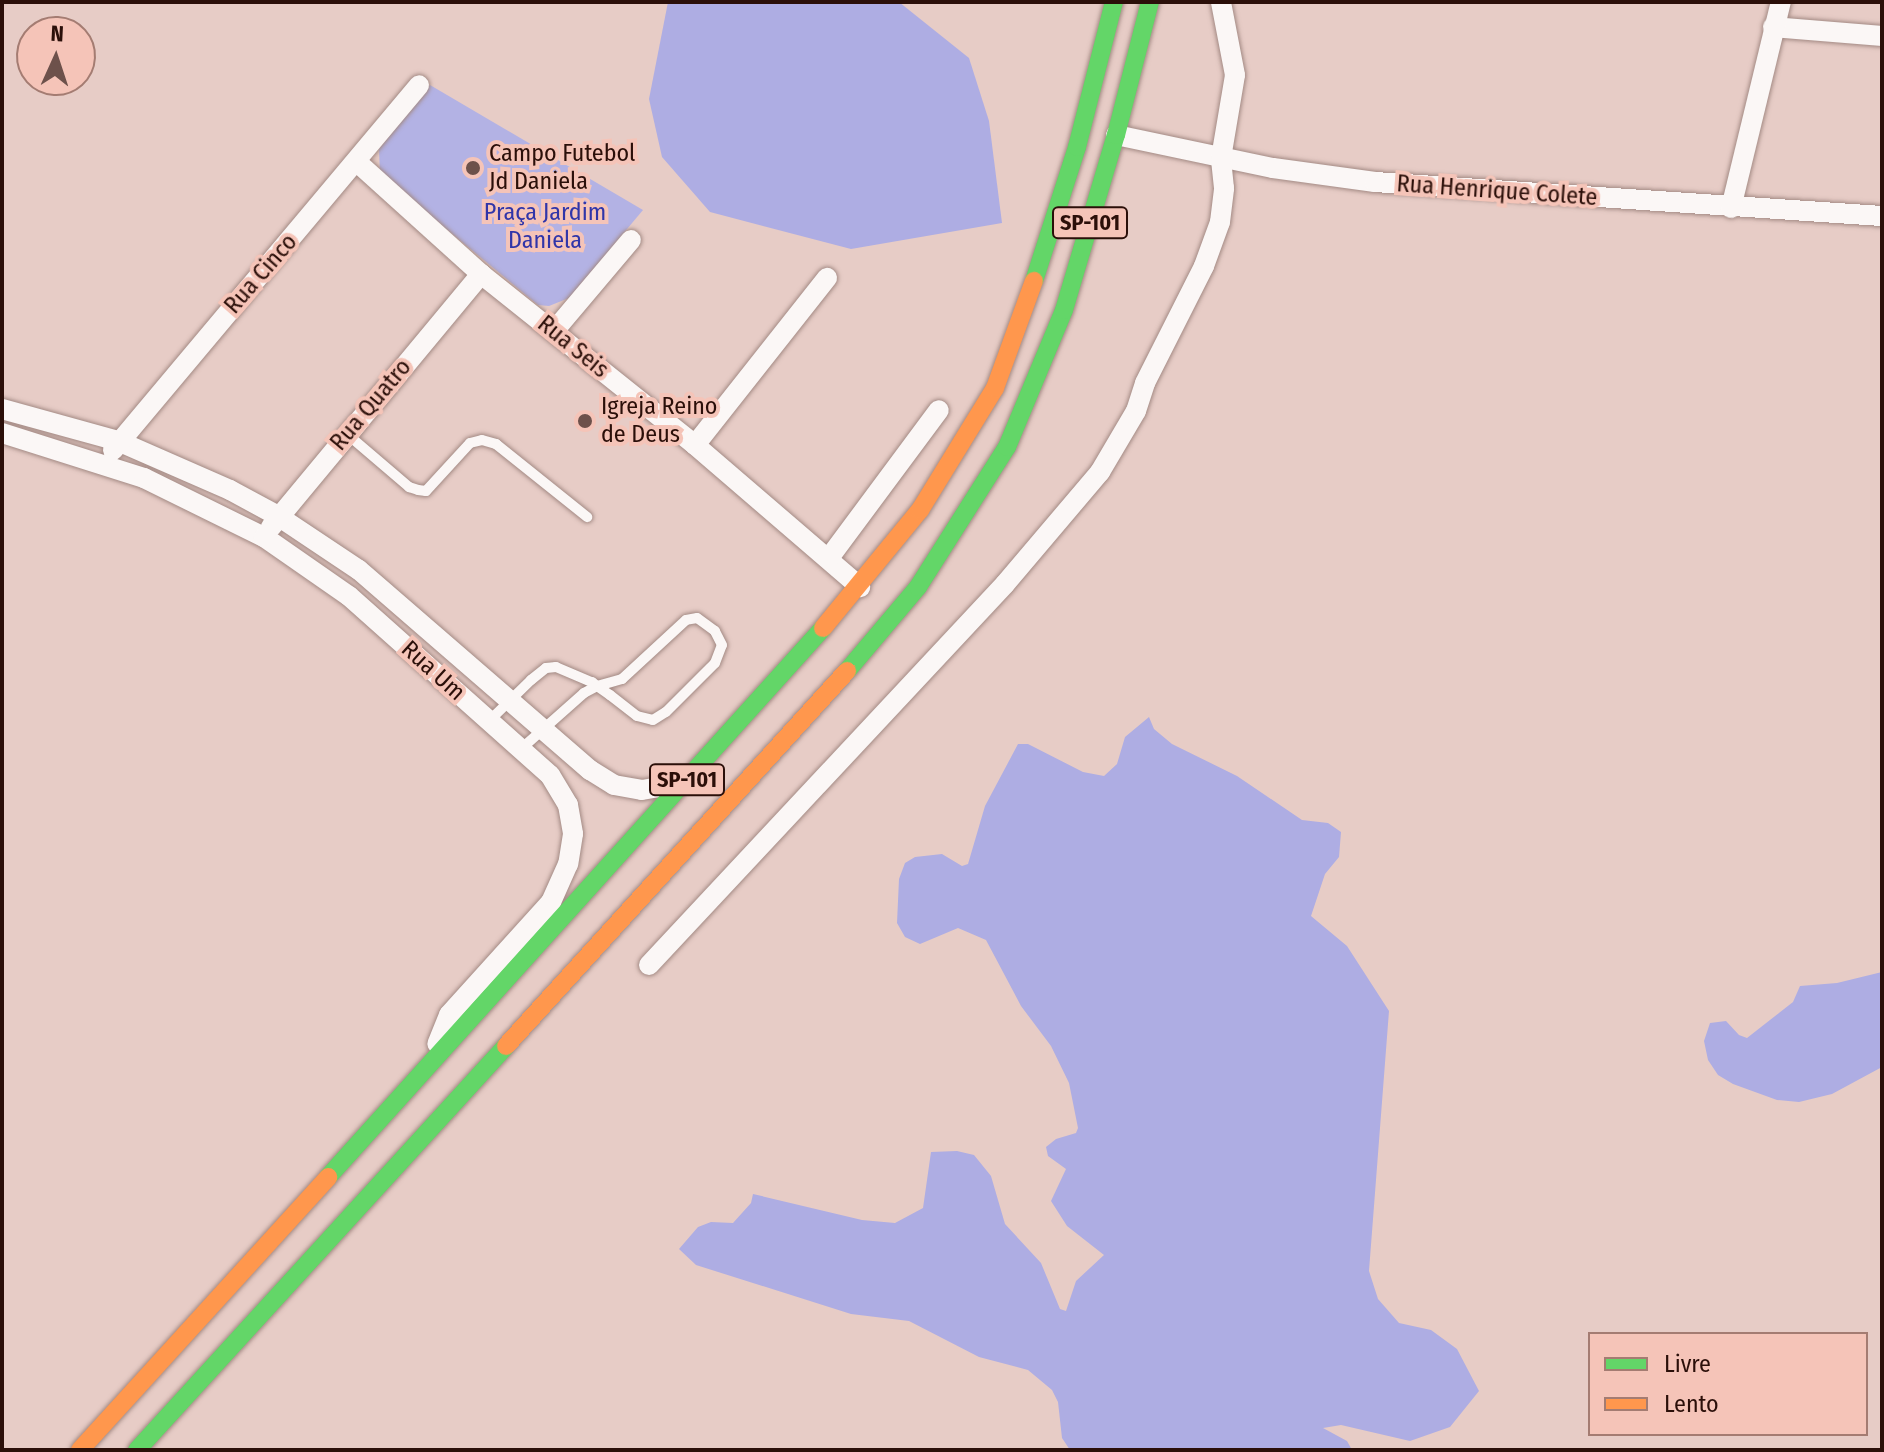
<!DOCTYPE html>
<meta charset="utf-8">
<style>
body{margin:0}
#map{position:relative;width:1884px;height:1452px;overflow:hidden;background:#e7ccc6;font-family:"Fira Sans Condensed",sans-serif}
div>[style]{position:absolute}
.green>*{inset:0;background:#b3b2e4}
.forest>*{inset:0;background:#aeade3}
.roads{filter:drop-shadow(0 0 2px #a38a84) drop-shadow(0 0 2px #a38a84)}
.lane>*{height:10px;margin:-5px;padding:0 5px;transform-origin:5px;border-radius:5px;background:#fbf7f6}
.street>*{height:20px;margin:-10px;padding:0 10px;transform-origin:10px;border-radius:10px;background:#fbf7f6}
.fast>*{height:18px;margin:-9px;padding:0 9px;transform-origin:9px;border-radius:9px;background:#63d668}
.slow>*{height:18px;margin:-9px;padding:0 9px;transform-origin:9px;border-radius:9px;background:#ff974d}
.dots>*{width:22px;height:22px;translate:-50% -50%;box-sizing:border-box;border:4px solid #f5c4b8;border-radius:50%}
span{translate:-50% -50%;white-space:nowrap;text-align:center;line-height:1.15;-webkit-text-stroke:8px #f5c4b8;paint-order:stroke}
.shield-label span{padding:2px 6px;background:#f5c4b8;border:2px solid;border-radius:6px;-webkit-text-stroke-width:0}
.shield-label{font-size:22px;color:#2b0f09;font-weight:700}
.poi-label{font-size:24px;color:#2b0f09}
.left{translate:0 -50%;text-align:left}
.street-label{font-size:24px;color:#2b0f09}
.park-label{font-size:24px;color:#3035a9}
.frame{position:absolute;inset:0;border:4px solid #2b0f09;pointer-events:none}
.legend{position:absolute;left:1588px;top:1332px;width:280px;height:104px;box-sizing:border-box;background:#f5c4b8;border:2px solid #a47c72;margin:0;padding:10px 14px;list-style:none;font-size:24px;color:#2b0f09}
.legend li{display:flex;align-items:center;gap:16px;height:40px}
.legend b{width:40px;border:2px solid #a47c72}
.north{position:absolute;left:16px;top:16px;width:80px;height:80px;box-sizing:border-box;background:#f5c4b8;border:2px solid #a47c72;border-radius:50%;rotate:3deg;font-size:22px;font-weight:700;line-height:32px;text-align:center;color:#2b0f09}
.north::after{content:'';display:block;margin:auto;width:28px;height:36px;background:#6d514b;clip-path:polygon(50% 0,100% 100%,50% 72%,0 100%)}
</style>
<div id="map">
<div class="green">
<i style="clip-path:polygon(430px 85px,643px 210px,569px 298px,549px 306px,538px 305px,380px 174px,379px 149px)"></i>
</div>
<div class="forest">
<i style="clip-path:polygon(668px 2px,899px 2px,969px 58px,989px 121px,1002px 223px,851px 249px,710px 212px,662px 157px,649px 99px)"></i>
<i style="clip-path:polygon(1149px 717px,1154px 729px,1172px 744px,1237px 776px,1302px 820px,1328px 823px,1341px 832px,1339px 857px,1325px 874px,1311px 916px,1347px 946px,1389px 1011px,1369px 1271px,1378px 1299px,1399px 1323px,1431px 1330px,1457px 1349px,1479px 1391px,1450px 1427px,1410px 1441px,1341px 1425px,1323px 1428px,1347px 1441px,1352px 1450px,1070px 1450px,1062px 1438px,1058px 1402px,1052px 1390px,1028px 1370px,979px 1357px,909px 1321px,851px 1314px,696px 1265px,679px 1249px,698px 1227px,711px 1222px,733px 1223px,751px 1203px,753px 1194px,862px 1220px,895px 1223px,923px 1208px,931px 1152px,957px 1151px,974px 1155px,991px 1176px,1005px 1224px,1041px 1263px,1060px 1309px,1066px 1311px,1076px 1281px,1104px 1255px,1067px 1226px,1051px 1201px,1066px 1169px,1048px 1156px,1046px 1147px,1056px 1139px,1076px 1133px,1078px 1128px,1069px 1083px,1051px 1046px,1021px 1006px,986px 940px,958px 928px,920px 944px,905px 937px,897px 923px,899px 879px,905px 863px,915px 857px,942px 854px,962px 866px,968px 864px,985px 806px,1018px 744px,1028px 744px,1083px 772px,1104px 776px,1117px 764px,1125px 737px)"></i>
<i style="clip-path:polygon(1882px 972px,1882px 1067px,1832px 1094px,1799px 1102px,1777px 1100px,1733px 1084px,1718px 1075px,1708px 1060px,1704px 1041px,1710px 1023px,1726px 1021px,1739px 1035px,1747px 1038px,1793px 1002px,1800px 986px,1837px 983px)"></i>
</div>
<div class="roads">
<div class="lane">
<i style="left:347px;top:434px;width:82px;rotate:40.5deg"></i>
<i style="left:409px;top:487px;width:9px;rotate:18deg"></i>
<i style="left:418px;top:490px;width:8px;rotate:7deg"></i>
<i style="left:426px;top:491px;width:65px;rotate:-47.5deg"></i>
<i style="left:470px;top:443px;width:12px;rotate:-14deg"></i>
<i style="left:482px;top:440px;width:15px;rotate:16deg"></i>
<i style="left:496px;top:444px;width:117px;rotate:38.7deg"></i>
<i style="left:489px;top:721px;width:59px;rotate:-44.3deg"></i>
<i style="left:531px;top:680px;width:19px;rotate:-39deg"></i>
<i style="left:546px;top:668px;width:10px;rotate:-6deg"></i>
<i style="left:556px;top:667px;width:39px;rotate:23deg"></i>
<i style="left:592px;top:682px;width:6px;rotate:39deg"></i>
<i style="left:597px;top:686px;width:16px;rotate:35deg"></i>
<i style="left:610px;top:695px;width:34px;rotate:38deg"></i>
<i style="left:637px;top:716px;width:16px;rotate:14deg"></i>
<i style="left:653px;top:720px;width:15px;rotate:-32deg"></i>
<i style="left:666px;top:712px;width:69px;rotate:-45deg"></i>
<i style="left:715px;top:663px;width:19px;rotate:-69deg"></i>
<i style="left:722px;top:645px;width:16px;rotate:-117deg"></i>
<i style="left:715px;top:631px;width:22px;rotate:-144deg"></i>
<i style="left:697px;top:618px;width:11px;rotate:170deg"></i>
<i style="left:686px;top:620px;width:87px;rotate:137.3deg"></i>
<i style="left:622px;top:679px;width:26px;rotate:164deg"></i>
<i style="left:597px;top:686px;width:15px;rotate:152deg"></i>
<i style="left:584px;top:693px;width:84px;rotate:138.4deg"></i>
</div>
<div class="street">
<i style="left:1773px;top:27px;width:109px;rotate:4.7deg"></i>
<i style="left:1116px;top:135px;width:160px;rotate:11.9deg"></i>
<i style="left:1273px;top:168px;width:103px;rotate:7.8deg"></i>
<i style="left:1375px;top:182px;width:508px;rotate:3.84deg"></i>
<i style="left:357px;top:162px;width:167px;rotate:42.1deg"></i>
<i style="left:481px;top:274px;width:274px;rotate:38.6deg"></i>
<i style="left:695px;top:445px;width:218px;rotate:40.7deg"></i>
<i style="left:1731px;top:208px;width:212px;rotate:-76.4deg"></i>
<i style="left:554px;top:331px;width:119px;rotate:-49.8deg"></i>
<i style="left:2px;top:409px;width:120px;rotate:15.4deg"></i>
<i style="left:118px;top:441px;width:122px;rotate:23.6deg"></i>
<i style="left:230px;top:490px;width:55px;rotate:28.4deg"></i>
<i style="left:278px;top:516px;width:97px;rotate:33.7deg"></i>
<i style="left:359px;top:570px;width:306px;rotate:40.9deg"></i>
<i style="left:590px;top:770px;width:28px;rotate:32deg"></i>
<i style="left:614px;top:785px;width:28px;rotate:10deg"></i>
<i style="left:642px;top:790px;width:28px;rotate:-10deg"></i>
<i style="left:670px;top:785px;width:13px;rotate:-39deg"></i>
<i style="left:2px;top:433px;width:149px;rotate:17.6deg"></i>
<i style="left:144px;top:478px;width:134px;rotate:26.2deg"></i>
<i style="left:264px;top:537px;width:103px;rotate:34.8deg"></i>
<i style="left:349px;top:596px;width:269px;rotate:41.7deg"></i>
<i style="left:550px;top:775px;width:35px;rotate:59deg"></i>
<i style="left:568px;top:805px;width:29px;rotate:80deg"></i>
<i style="left:573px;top:834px;width:30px;rotate:99deg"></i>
<i style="left:568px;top:864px;width:42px;rotate:114.1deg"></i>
<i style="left:551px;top:902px;width:152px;rotate:132.1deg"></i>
<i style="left:449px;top:1015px;width:31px;rotate:112deg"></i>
<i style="left:695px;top:445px;width:213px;rotate:-51.7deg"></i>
<i style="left:113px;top:450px;width:476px;rotate:-50deg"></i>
<i style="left:271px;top:527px;width:329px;rotate:-50.3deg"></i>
<i style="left:829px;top:558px;width:184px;rotate:-53.4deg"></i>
<i style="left:649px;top:965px;width:521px;rotate:-46.94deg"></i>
<i style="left:1005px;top:584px;width:147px;rotate:-49.7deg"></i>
<i style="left:1100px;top:472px;width:71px;rotate:-59.5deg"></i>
<i style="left:1136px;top:411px;width:29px;rotate:-72deg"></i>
<i style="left:1145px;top:383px;width:131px;rotate:-63.2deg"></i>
<i style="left:1204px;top:266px;width:47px;rotate:-70deg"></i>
<i style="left:1220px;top:222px;width:34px;rotate:-83deg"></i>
<i style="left:1224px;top:188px;width:30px;rotate:-96deg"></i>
<i style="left:1221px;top:158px;width:84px;rotate:-80.4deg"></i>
<i style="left:1235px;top:75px;width:74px;rotate:-100.9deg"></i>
</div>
<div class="fast">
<i style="left:1034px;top:281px;width:141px;rotate:-72.2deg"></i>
<i style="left:1077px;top:147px;width:150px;rotate:-75.7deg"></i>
<i style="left:847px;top:671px;width:110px;rotate:-49.8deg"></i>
<i style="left:918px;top:587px;width:166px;rotate:-57.6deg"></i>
<i style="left:1007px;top:447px;width:148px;rotate:-67.4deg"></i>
<i style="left:1064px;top:310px;width:183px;rotate:-73.5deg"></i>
<i style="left:1116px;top:135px;width:137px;rotate:-75.7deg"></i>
<i style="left:328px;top:1177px;width:739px;rotate:-47.96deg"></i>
<i style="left:137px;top:1450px;width:547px;rotate:-47.59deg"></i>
</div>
<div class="slow">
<i style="left:823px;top:628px;width:153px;rotate:-50.6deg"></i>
<i style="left:920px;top:510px;width:143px;rotate:-58.4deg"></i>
<i style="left:995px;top:388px;width:114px;rotate:-70deg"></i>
<i style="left:506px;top:1046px;width:507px;rotate:-47.72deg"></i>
<i style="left:80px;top:1450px;width:369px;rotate:-47.7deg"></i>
</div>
</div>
<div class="dots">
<i style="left:473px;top:168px;background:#6d514b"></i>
<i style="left:585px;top:421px;background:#6d514b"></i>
</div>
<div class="shield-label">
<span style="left:1090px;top:223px">SP-101</span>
<span style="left:687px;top:780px">SP-101</span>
</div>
<div class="poi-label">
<span class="left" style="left:489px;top:168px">Campo Futebol<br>Jd Daniela</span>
<span class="left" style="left:601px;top:421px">Igreja Reino<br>de Deus</span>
</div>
<div class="street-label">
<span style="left:1497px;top:191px;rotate:4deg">Rua Henrique Colete</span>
<span style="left:261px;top:274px;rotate:-49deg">Rua Cinco</span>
<span style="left:573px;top:347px;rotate:39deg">Rua Seis</span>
<span style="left:371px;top:405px;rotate:-50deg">Rua Quatro</span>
<span style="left:433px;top:671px;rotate:42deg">Rua Um</span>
</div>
<div class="park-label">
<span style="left:545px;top:227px">Praça Jardim<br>Daniela</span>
</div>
<div class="frame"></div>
<ul class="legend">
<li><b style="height:10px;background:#63d668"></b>Livre</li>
<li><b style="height:10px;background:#ff974d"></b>Lento</li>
</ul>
<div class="north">N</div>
</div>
